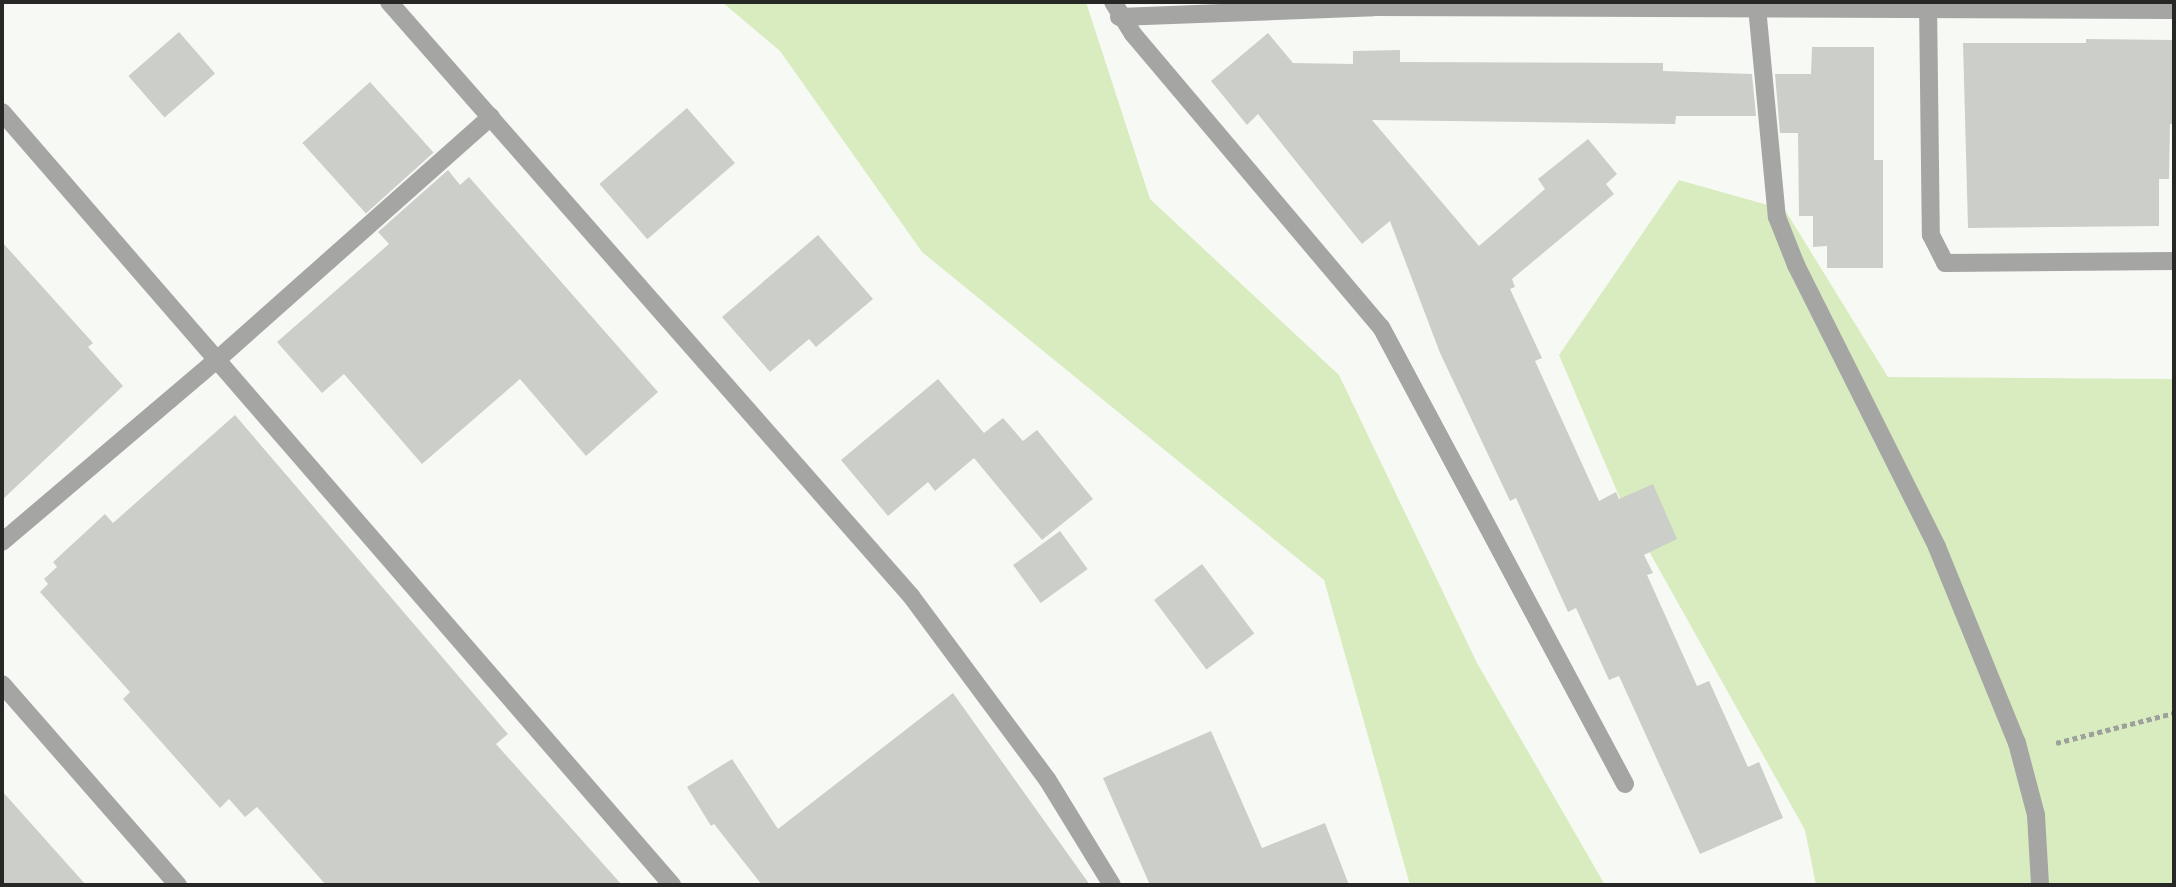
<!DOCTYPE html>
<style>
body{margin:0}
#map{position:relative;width:2176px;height:887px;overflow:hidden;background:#f7faf4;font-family:Inter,sans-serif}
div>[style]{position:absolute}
.green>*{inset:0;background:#d9ecc0}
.building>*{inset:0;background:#cccfc9;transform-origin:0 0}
.path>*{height:4.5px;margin-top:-2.25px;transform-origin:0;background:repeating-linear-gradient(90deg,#9ea09c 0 5px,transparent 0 8.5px)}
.service>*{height:18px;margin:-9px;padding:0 9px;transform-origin:9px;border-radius:9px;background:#a5a6a4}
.minor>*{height:18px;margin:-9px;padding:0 9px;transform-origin:9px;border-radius:9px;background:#a5a6a4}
.tertiary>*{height:18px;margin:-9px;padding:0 9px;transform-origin:9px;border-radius:9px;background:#a5a6a4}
span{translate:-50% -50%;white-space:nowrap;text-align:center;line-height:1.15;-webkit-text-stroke:6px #fff;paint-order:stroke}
.frame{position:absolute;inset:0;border:4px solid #272826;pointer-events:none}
</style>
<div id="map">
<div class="green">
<i style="clip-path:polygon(722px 2px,1086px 2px,1150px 199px,1339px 375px,1477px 663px,1605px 885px,1410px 885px,1324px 580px,922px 252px,780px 51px)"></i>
<i style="clip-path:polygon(1679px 180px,1785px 210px,1888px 377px,2174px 379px,2174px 885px,1816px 885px,1805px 830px,1622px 503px,1559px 355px)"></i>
</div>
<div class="building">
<i style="left:179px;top:32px;width:55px;height:67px;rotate:49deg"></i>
<i style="clip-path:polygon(1268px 33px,1293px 63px,1353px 64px,1353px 51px,1400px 50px,1400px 62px,1663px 63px,1663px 71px,1752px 74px,1756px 116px,1676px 116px,1675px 124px,1372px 120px,1479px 246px,1545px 189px,1538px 179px,1588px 139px,1617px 174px,1606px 184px,1614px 194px,1512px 279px,1515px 287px,1510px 289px,1542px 358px,1535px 361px,1599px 501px,1616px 492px,1619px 499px,1653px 484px,1677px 539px,1644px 555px,1653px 573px,1647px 575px,1697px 686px,1709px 681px,1748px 767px,1759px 762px,1783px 818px,1700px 854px,1619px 676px,1609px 680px,1576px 608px,1568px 612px,1516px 498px,1510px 501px,1440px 353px,1390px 221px,1362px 244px,1258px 114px,1247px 125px,1211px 81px)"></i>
<i style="clip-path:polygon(2086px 39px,2174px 40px,2174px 124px,2170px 124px,2169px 179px,2159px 179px,2159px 226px,1968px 228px,1963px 43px,2086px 43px)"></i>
<i style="clip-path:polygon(1812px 47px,1874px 47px,1874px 160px,1883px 160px,1883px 268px,1827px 268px,1827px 246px,1813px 247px,1813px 216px,1799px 216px,1798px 133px,1780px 133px,1775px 74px,1811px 74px)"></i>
<i style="left:370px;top:82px;width:95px;height:91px;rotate:48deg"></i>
<i style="left:687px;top:108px;width:73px;height:116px;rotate:49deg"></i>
<i style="clip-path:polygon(448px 170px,460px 185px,469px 177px,658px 392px,586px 456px,520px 379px,422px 464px,344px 374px,322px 393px,277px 342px,389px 244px,378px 232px)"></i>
<i style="clip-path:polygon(818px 235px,873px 299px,816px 347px,809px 339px,770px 372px,722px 317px)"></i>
<i style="clip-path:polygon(2px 242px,93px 343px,88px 347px,123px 386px,2px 500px)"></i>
<i style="clip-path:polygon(938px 379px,984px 433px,1003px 418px,1023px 441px,1037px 430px,1093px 499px,1042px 540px,974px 458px,935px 491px,928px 482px,888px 516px,841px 460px)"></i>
<i style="clip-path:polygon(235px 415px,508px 734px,496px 744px,622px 885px,326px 885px,257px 807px,245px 817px,229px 799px,220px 808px,123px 699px,130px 692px,40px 592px,48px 584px,44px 579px,57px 567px,53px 562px,105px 514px,113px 523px)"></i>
<i style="left:1060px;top:531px;width:47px;height:58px;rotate:54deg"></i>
<i style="left:1202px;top:564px;width:87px;height:60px;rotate:53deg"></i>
<i style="clip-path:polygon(953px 693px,1090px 885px,762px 885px,714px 824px,711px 826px,687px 787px,732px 759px,778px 829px)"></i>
<i style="clip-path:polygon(1211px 731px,1262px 848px,1325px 823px,1349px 885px,1150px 885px,1103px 778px)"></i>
<i style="clip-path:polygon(2px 791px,86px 885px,2px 885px)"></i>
</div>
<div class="path">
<i style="left:2056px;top:743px;width:122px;rotate:-14.3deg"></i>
</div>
<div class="service">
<i style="left:1757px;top:7px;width:211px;rotate:84.6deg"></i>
<i style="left:1777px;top:217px;width:52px;rotate:68.4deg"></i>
<i style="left:1796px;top:265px;width:315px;rotate:63.4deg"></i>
<i style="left:1937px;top:547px;width:212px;rotate:67.8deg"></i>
<i style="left:2017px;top:743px;width:74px;rotate:75.2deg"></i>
<i style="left:2036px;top:815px;width:70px;rotate:86.7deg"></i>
</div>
<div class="minor">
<i style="left:389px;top:2px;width:791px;rotate:48.69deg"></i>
<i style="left:911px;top:596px;width:228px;rotate:53.4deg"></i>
<i style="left:1047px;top:779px;width:124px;rotate:58.5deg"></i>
<i style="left:1113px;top:2px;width:38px;rotate:58deg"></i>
<i style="left:1133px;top:34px;width:384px;rotate:49.8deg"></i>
<i style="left:1381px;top:327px;width:518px;rotate:61.9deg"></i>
<i style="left:1928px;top:2px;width:233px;rotate:89.3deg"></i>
<i style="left:1931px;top:235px;width:31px;rotate:63deg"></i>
<i style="left:1945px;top:263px;width:229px;rotate:-0.5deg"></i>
<i style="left:1119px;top:17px;width:255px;rotate:-2.2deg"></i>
<i style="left:1374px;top:7px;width:800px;rotate:0.21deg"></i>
<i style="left:2px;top:112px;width:1023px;rotate:49.08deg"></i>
<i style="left:2px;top:542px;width:283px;rotate:-40.3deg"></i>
<i style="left:218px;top:359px;width:365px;rotate:-41.6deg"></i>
</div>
<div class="tertiary">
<i style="left:2px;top:684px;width:267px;rotate:48.8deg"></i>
</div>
<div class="frame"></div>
</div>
